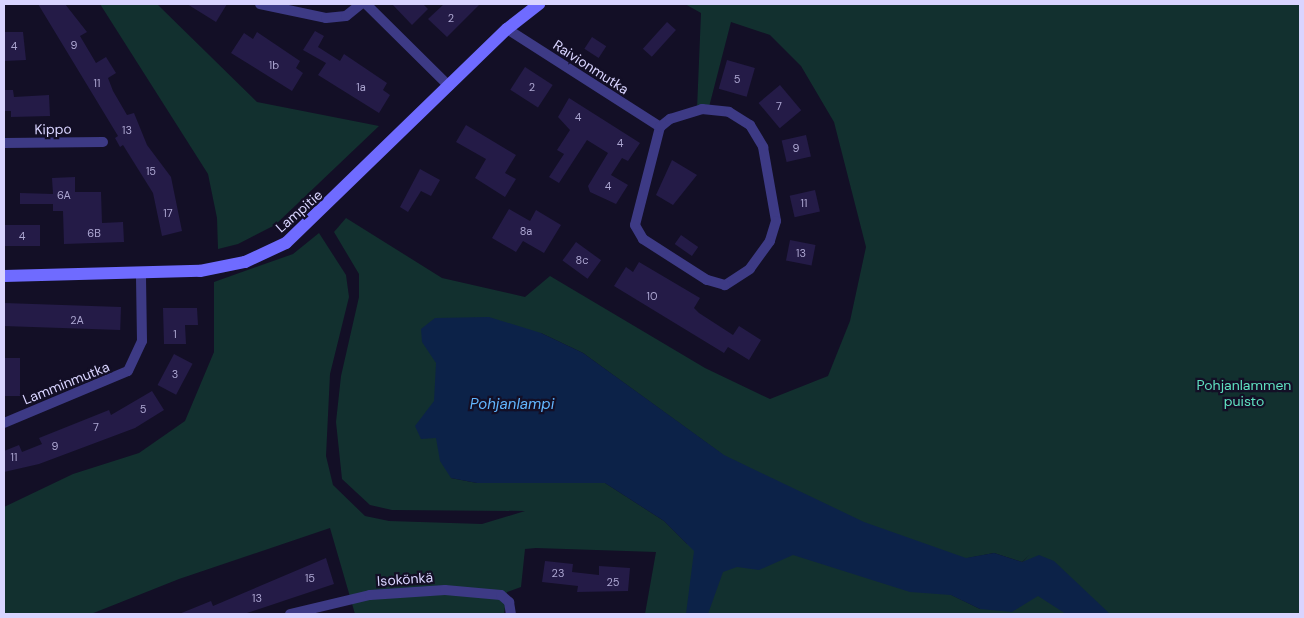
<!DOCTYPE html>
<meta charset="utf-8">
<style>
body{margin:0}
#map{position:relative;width:1304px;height:618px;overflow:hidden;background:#130f26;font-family:"DM Sans",sans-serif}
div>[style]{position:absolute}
.green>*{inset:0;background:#12302f}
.water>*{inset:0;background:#0c2248}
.building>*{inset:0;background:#241b47;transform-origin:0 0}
.street>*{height:10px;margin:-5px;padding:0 5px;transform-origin:5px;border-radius:5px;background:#3d3a85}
.secondary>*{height:12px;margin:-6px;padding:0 6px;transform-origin:6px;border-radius:6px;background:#6f6bff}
span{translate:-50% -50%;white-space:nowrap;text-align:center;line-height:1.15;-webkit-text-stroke:4.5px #130f26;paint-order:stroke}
.number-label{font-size:11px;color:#aca6d1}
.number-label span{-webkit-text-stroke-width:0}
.street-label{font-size:14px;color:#d9d4ff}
.park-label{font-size:14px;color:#5fe0c0}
.water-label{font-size:15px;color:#62b6ff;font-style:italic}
.frame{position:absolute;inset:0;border:5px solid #d9d4ff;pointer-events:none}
</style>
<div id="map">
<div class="green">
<i style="clip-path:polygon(100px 4px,157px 4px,257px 102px,379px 126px,275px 225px,238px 244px,218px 249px,217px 218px,208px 174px)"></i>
<i style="clip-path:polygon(evenodd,685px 4px,1300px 4px,1300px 614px,645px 614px,656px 552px,536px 548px,525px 549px,521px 587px,507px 592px,504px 614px,355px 614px,330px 528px,179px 579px,91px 614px,4px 614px,4px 507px,73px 474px,139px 453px,185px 421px,214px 352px,214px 282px,293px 254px,319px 233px,346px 275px,349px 297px,330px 374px,326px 456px,333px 485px,365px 516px,389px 521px,482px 524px,525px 511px,392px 510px,370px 505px,342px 479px,336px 422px,341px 376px,359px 297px,359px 274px,334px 232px,346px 218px,442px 278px,525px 297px,550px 276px,705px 368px,770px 399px,828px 376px,850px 321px,866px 247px,834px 122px,801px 66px,770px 35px,731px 22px,709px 107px,697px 109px,701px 13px,685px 4px,541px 333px,583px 353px,722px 454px,717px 507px,687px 544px,664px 521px,605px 483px,477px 483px,451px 478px,541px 333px,685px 4px,994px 553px,1022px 562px,1029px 555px,980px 609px,929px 584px,968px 558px,994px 553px)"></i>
</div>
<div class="water">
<i style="clip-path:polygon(489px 317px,541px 333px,583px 353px,724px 455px,864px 522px,966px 558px,994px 553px,1022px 562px,1039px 555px,1054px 561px,1110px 614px,1066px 614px,1038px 596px,1012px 612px,980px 609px,951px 595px,910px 592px,793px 555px,759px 570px,737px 567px,723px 572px,708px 614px,686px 614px,694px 551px,664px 521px,605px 483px,477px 483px,451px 478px,440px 461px,436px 438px,421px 439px,415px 426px,434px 401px,436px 363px,422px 342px,421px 329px,435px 318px)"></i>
</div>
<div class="building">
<i style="clip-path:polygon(38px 4px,65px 4px,87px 32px,80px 36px,96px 63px,106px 57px,116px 73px,108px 78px,113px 91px,127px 115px,134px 113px,147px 145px,171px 177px,182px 231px,162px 236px,153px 193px,123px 145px,120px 147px,115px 138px,118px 136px)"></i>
<i style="clip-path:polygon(187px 4px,227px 4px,216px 22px)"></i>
<i style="clip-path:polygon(392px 4px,423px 4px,428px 9px,412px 25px)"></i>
<i style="clip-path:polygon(444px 4px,480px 4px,447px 37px,428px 19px)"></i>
<i style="left:667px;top:22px;width:12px;height:36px;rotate:42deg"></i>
<i style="clip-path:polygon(315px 31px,324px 36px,318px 47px,340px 61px,344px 54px,387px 83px,383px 90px,390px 95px,379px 113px,318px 75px,326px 63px,303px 50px)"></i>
<i style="clip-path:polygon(4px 32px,23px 32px,26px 60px,4px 61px)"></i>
<i style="clip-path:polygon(257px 32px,300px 61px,296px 68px,303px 73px,292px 91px,231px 53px,244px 33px,253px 39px)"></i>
<i style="left:592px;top:37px;width:17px;height:14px;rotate:33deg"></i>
<i style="left:727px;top:60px;width:29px;height:30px;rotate:16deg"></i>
<i style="left:525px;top:67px;width:33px;height:27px;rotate:33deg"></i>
<i style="left:780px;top:85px;width:33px;height:28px;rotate:50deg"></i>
<i style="clip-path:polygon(4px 90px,13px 90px,14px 97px,49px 95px,50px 116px,11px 117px,11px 111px,4px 111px)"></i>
<i style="clip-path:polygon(569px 98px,640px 143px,628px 161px,622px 158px,611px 175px,628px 185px,616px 204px,590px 192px,588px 186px,608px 153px,587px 140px,559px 183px,549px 177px,564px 154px,557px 150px,570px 130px,558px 117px)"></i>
<i style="clip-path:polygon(466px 125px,516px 155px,505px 173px,516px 179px,505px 197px,475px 178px,486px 159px,456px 142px)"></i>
<i style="left:806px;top:135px;width:22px;height:25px;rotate:77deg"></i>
<i style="clip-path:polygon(672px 160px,697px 175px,673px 205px,656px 195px)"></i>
<i style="clip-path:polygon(420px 169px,440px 180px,431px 196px,421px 191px,408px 212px,400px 207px)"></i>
<i style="clip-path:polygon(75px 177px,75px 192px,101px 192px,102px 223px,123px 222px,124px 242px,64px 244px,63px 211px,53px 211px,53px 204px,20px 204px,20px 193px,53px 194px,52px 178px)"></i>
<i style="left:815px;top:190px;width:22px;height:26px;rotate:77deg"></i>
<i style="clip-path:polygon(509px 209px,530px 221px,536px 210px,561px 225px,544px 253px,523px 241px,516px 252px,492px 238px)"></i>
<i style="left:40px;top:225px;width:21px;height:36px;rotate:90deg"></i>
<i style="left:681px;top:235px;width:21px;height:11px;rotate:35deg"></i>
<i style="left:790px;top:240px;width:26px;height:21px;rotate:11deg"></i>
<i style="left:576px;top:242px;width:31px;height:23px;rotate:36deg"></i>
<i style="clip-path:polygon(639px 262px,700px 298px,694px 308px,699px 313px,733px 335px,739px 326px,761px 340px,749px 360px,728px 347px,724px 353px,614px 286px,626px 267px,633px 272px)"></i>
<i style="left:121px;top:307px;width:23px;height:117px;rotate:92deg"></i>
<i style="clip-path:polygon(163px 308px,197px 308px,198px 325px,185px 325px,186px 344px,164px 344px)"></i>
<i style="left:174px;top:354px;width:21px;height:35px;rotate:28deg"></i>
<i style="left:5px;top:358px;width:15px;height:38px"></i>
<i style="clip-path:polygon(152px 391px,164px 410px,135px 428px,39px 464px,4px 472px,4px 451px,19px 445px,22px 452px,42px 444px,39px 438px,109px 410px,111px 415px)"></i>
<i style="clip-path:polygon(326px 558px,334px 584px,244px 614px,179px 614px,211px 601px,213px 606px)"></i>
<i style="clip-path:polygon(545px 561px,573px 564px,572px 572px,599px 575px,599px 566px,630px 568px,628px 591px,577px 592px,578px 586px,542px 582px)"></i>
</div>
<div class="street">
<i style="left:260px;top:4px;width:67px;rotate:12deg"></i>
<i style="left:326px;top:18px;width:20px;rotate:-6deg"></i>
<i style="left:346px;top:16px;width:19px;rotate:-39deg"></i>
<i style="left:366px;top:4px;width:117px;rotate:44.7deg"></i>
<i style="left:507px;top:29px;width:182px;rotate:32.6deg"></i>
<i style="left:702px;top:109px;width:27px;rotate:6deg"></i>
<i style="left:729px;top:112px;width:25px;rotate:32deg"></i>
<i style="left:750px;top:125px;width:26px;rotate:59deg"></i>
<i style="left:763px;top:147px;width:75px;rotate:80deg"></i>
<i style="left:776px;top:221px;width:21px;rotate:107deg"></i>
<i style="left:770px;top:241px;width:34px;rotate:126deg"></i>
<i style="left:750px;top:269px;width:30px;rotate:147deg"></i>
<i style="left:725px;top:285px;width:19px;rotate:-164deg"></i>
<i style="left:707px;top:280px;width:76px;rotate:-147.4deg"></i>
<i style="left:643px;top:239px;width:16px;rotate:-120deg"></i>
<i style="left:635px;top:225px;width:101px;rotate:-75.7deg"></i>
<i style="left:660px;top:127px;width:13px;rotate:-39deg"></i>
<i style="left:670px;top:119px;width:34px;rotate:-17deg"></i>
<i style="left:4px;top:143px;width:99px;rotate:-0.6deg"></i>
<i style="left:4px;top:423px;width:134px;rotate:-22.8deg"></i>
<i style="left:128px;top:371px;width:33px;rotate:-65deg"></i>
<i style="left:142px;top:341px;width:67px;rotate:-90.9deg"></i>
<i style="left:290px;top:614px;width:82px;rotate:-13.4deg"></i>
<i style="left:370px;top:595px;width:75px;rotate:-3.8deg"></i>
<i style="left:445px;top:590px;width:56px;rotate:5.1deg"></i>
<i style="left:501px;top:595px;width:11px;rotate:41deg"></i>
<i style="left:509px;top:602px;width:12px;rotate:81deg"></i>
</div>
<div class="secondary">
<i style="left:4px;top:276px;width:196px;rotate:-1.5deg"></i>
<i style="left:200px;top:271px;width:46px;rotate:-11.3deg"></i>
<i style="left:245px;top:262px;width:45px;rotate:-24.9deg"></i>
<i style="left:286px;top:243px;width:308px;rotate:-44.1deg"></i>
<i style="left:507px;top:29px;width:41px;rotate:-38deg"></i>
</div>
<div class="number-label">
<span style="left:451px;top:18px">2</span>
<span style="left:74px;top:45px">9</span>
<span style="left:14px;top:46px">4</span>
<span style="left:274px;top:65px">1b</span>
<span style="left:737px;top:79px">5</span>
<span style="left:97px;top:83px">11</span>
<span style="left:361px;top:87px">1a</span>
<span style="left:532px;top:87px">2</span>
<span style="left:779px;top:106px">7</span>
<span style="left:578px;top:117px">4</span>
<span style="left:127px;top:130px">13</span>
<span style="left:620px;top:143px">4</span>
<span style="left:796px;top:148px">9</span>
<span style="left:151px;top:171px">15</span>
<span style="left:608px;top:186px">4</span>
<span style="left:64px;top:195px">6A</span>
<span style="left:804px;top:203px">11</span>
<span style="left:168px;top:213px">17</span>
<span style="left:526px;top:231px">8a</span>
<span style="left:94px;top:233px">6B</span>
<span style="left:22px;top:236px">4</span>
<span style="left:801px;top:253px">13</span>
<span style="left:582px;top:260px">8c</span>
<span style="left:652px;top:296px">10</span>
<span style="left:77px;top:320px">2A</span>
<span style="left:175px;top:334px">1</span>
<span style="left:175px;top:374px">3</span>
<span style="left:143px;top:409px">5</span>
<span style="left:96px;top:427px">7</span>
<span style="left:55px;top:446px">9</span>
<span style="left:14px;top:457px">11</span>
<span style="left:558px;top:573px">23</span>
<span style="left:310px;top:578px">15</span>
<span style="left:613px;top:582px">25</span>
<span style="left:257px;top:598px">13</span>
</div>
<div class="street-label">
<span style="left:591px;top:67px;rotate:33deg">Raivionmutka</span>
<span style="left:53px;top:129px;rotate:-1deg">Kippo</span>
<span style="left:299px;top:211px;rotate:-41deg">Lampitie</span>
<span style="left:66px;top:383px;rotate:-22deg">Lamminmutka</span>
<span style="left:405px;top:579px;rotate:-4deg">Isokönkä</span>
</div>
<div class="park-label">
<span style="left:1244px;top:393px">Pohjanlammen<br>puisto</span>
</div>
<div class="water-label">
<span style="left:512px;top:405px">Pohjanlampi</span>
</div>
<div class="frame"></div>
</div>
